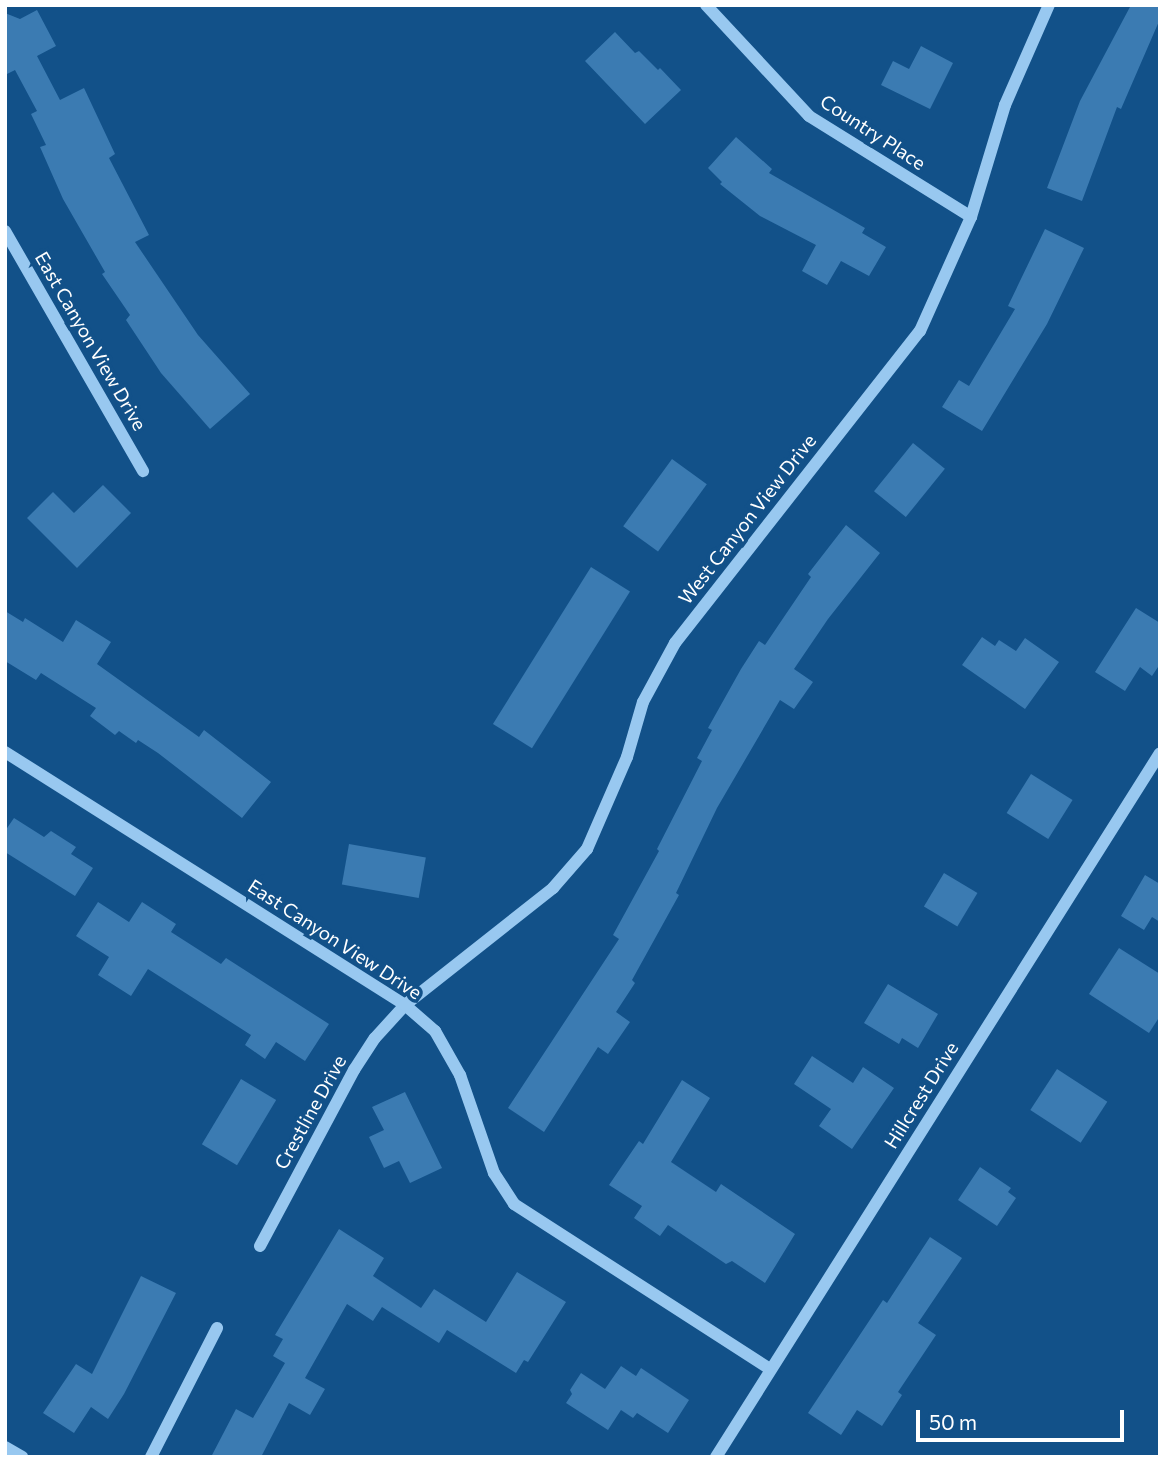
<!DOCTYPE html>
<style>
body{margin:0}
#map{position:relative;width:1165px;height:1462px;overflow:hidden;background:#125189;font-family:Commissioner,sans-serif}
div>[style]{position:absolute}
.building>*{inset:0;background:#3b7bb2;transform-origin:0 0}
.minor>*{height:12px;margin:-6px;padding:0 6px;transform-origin:6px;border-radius:6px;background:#98c8f0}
span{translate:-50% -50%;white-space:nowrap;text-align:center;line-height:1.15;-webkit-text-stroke:7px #125189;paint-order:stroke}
.street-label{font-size:19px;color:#fff}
.frame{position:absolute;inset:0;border:7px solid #fff;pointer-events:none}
.scale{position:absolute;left:916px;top:1410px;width:208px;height:32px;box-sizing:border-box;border:4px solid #fff;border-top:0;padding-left:9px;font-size:21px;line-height:24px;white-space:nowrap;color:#fff;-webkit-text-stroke:5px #125189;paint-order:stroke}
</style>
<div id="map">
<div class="building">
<i style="clip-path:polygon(1131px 5px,1160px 5px,1160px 19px,1121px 109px,1117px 107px,1082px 201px,1047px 188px,1080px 101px)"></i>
<i style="clip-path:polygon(37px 10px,56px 46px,37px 56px,60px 100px,84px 88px,115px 154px,109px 158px,149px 235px,135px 242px,198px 335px,250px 394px,210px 429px,161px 373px,126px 320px,130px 315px,102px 274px,105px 272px,63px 199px,40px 147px,46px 145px,31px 114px,37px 111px,15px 70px,5px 75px,5px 13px,20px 19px)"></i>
<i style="clip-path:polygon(615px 32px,635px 53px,639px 51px,658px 70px,660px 68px,681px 90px,645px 124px,585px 61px)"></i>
<i style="clip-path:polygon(921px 46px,953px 63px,930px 109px,881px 85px,893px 61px,909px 69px)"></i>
<i style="clip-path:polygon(736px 137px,772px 169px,769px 173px,865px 228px,862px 233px,886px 247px,869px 276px,841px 261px,827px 285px,802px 271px,816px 245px,760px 216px,720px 184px,722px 182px,708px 168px)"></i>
<i style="clip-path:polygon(1045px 229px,1084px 248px,1047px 324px,982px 431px,942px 407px,959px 380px,969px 386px,1015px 309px,1008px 306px)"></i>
<i style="left:913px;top:443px;width:41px;height:62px;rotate:39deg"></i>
<i style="left:672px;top:459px;width:43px;height:83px;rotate:36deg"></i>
<i style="clip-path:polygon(103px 485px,131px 513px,77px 568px,27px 518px,53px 492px,74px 513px)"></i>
<i style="clip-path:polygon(846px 525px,880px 553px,828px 619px,794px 669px,813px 682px,794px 709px,780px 700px,717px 808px,676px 893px,679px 895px,632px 980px,635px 983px,616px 1012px,630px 1022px,608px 1054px,598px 1047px,544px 1132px,508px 1108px,619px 939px,613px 935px,659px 851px,657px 849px,702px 761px,697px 758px,712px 730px,708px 728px,741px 669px,759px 641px,765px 645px,811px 577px,808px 574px)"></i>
<i style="left:591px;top:567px;width:46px;height:185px;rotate:32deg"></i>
<i style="clip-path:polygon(1136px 608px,1160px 623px,1160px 664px,1152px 676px,1140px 667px,1125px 691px,1095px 672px)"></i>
<i style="clip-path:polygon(5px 611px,23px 622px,25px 618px,63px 642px,76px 620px,111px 642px,97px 664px,199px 737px,204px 730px,271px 782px,242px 818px,158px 753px,138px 740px,136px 743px,119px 731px,115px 735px,90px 716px,96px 708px,41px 673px,36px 680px,5px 661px)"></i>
<i style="clip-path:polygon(982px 637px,995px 646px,999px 640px,1016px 651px,1025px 638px,1059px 662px,1025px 709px,962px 665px)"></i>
<i style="left:1031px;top:774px;width:49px;height:46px;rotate:32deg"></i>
<i style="clip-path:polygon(14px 818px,44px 837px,51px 831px,76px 847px,71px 854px,93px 868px,75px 896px,5px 852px,5px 831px)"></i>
<i style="left:349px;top:844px;width:78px;height:41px;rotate:10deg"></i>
<i style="left:944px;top:873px;width:39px;height:39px;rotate:31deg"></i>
<i style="clip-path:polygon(1145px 875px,1160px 884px,1160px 922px,1152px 917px,1144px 930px,1121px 916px)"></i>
<i style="clip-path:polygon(98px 902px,129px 922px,142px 902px,176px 924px,171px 932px,221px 964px,226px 958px,329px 1024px,305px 1061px,276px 1042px,265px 1059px,245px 1045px,251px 1035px,148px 969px,131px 996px,98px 975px,109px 957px,76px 936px)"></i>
<i style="clip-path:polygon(1119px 948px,1160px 974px,1160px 1016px,1149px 1033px,1089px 994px)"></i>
<i style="clip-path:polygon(888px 984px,938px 1014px,918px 1048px,902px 1038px,899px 1044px,864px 1023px)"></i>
<i style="clip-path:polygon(812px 1056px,853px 1083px,863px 1067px,894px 1088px,852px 1149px,819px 1126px,831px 1109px,794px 1084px)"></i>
<i style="left:1057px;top:1069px;width:60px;height:49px;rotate:33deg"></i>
<i style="left:241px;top:1079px;width:41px;height:76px;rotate:31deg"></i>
<i style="clip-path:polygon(682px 1080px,710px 1098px,671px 1162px,716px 1192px,721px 1184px,795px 1234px,765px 1283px,732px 1261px,726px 1264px,668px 1225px,660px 1236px,634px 1218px,642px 1206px,609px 1185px,639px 1141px,643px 1144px)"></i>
<i style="clip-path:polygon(405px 1092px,442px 1168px,410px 1183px,399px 1161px,384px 1168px,369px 1137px,384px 1130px,372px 1107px)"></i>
<i style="clip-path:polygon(980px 1167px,1011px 1188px,1008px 1192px,1016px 1198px,997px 1226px,958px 1200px)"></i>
<i style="clip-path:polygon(339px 1229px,384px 1258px,373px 1276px,421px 1308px,434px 1289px,486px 1322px,517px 1272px,566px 1302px,528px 1362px,524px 1360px,516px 1373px,447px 1330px,439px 1343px,382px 1307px,373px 1321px,347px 1304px,305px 1378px,325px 1389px,310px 1415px,289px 1403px,261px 1457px,211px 1457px,236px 1409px,253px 1418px,285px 1363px,273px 1356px,283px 1339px,275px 1335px)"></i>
<i style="clip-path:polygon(930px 1237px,962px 1258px,918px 1323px,936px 1335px,898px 1392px,902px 1395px,882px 1426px,857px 1410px,841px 1435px,808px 1413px,883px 1300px,887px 1303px)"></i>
<i style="clip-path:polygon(141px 1276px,176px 1293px,124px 1394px,108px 1419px,91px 1407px,74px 1433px,43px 1413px,76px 1364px,92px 1374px)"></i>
<i style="clip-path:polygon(621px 1366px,636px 1376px,641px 1368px,689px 1400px,668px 1433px,637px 1413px,633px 1418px,621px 1410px,608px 1430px,566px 1403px,572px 1394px,570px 1390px,581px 1373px,605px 1389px)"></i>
</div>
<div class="minor">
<i style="left:706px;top:5px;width:151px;rotate:47.1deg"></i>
<i style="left:809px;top:116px;width:191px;rotate:31.9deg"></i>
<i style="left:5px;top:231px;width:277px;rotate:60.1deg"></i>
<i style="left:5px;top:752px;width:473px;rotate:32.3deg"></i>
<i style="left:405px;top:1005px;width:40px;rotate:41deg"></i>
<i style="left:435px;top:1031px;width:51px;rotate:60.4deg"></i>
<i style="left:460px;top:1075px;width:104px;rotate:70.9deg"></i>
<i style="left:494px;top:1173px;width:37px;rotate:57deg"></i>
<i style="left:514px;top:1204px;width:305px;rotate:32.8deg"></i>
<i style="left:260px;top:1246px;width:200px;rotate:-61.9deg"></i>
<i style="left:354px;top:1070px;width:38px;rotate:-57deg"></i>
<i style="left:375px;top:1038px;width:45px;rotate:-47.7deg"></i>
<i style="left:405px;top:1005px;width:189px;rotate:-38.3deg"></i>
<i style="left:553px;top:888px;width:52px;rotate:-48.9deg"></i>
<i style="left:587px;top:849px;width:100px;rotate:-66.5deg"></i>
<i style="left:627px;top:757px;width:57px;rotate:-73.8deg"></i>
<i style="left:643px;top:702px;width:67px;rotate:-61.5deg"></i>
<i style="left:675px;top:643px;width:397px;rotate:-51.9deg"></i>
<i style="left:920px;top:331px;width:125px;rotate:-65.9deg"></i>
<i style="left:971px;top:217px;width:117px;rotate:-73.1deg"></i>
<i style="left:1005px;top:105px;width:109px;rotate:-66.3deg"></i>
<i style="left:5px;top:1447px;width:20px;rotate:30deg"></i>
<i style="left:151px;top:1457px;width:145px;rotate:-62.9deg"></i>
<i style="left:716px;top:1457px;width:832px;rotate:-57.76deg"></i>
</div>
<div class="street-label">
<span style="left:873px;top:132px;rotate:33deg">Country Place</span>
<span style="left:91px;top:341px;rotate:60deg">East Canyon View Drive</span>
<span style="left:747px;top:519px;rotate:-52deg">West Canyon View Drive</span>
<span style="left:335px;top:939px;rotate:33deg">East Canyon View Drive</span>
<span style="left:921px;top:1095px;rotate:-58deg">Hillcrest Drive</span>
<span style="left:310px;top:1112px;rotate:-61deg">Crestline Drive</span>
</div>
<div class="frame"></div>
<div class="scale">50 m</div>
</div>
